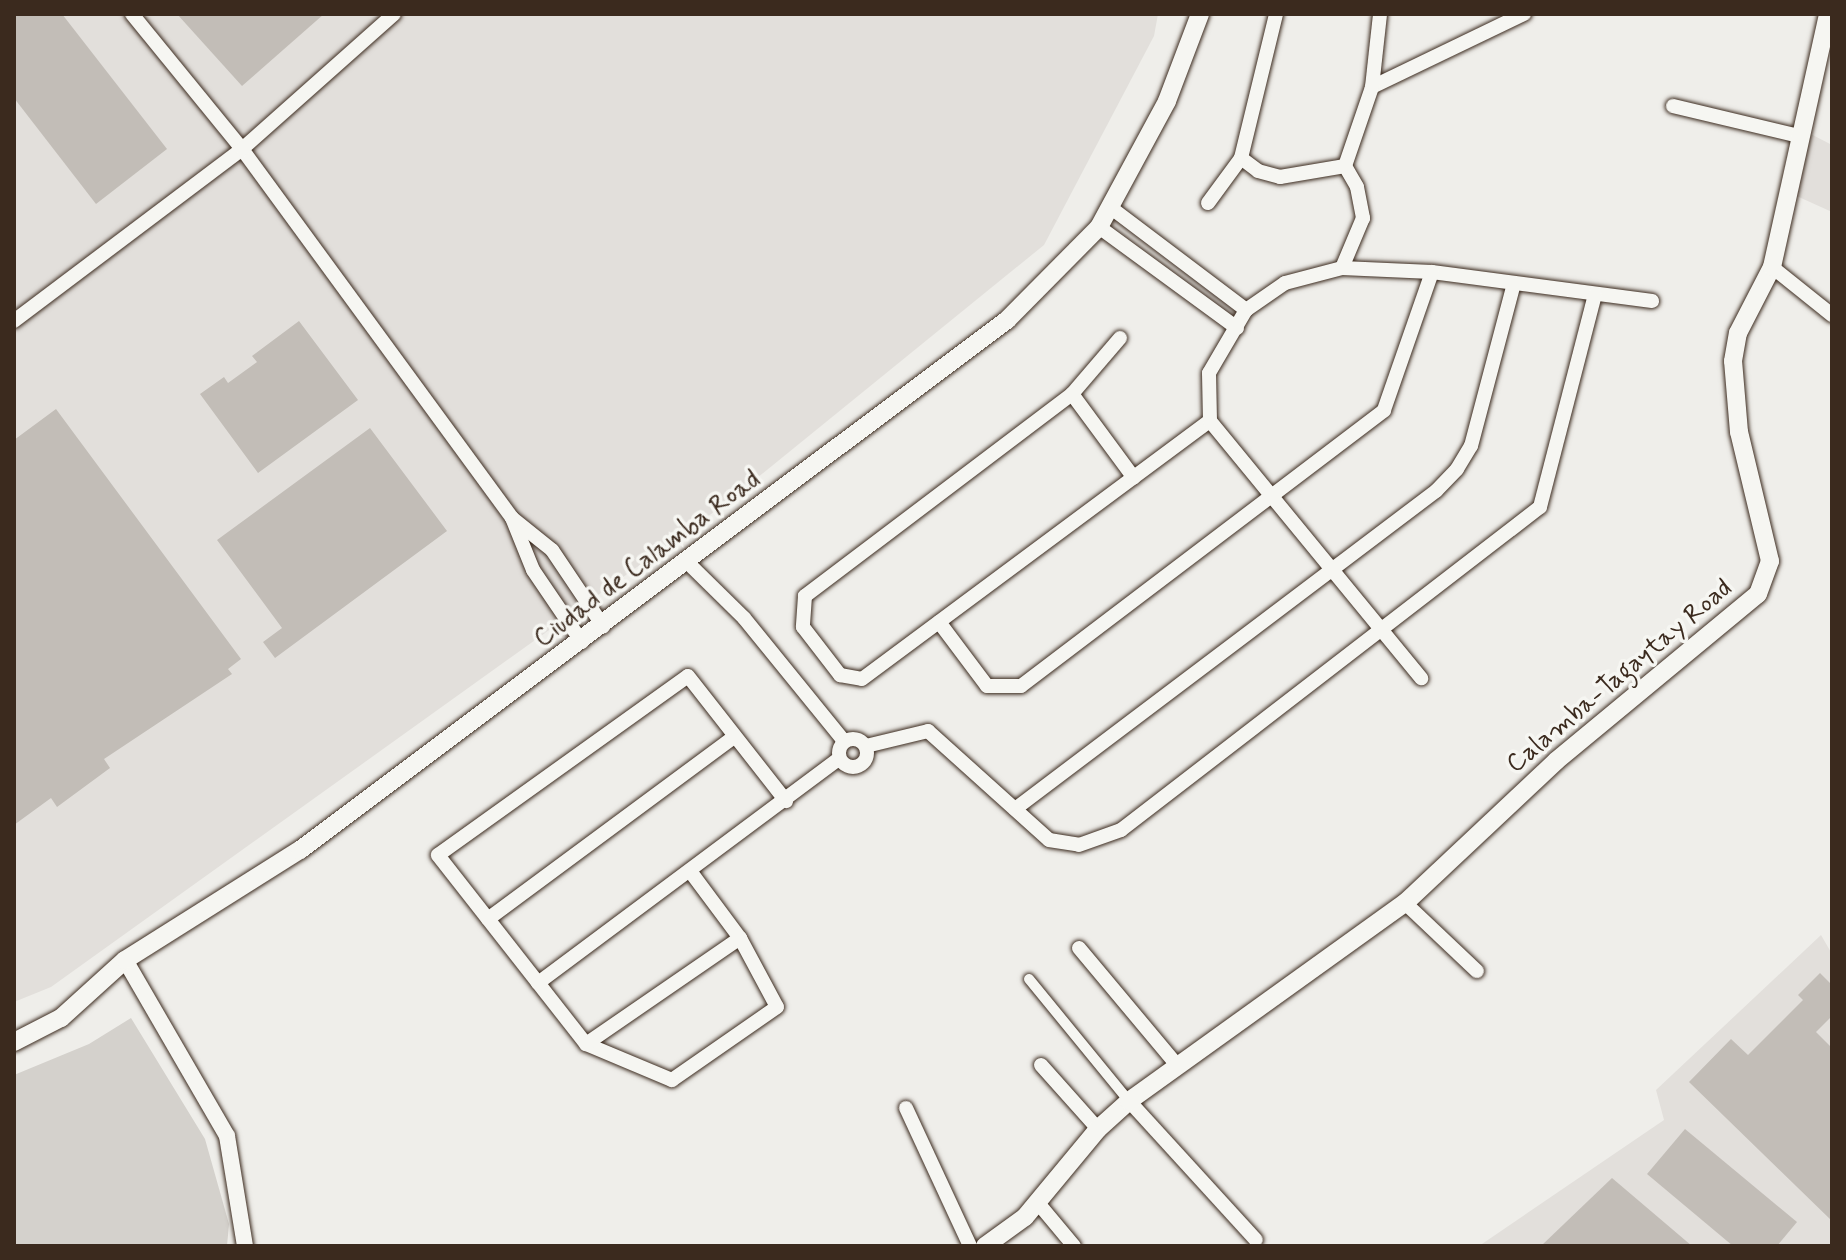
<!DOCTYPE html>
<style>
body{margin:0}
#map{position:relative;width:1846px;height:1260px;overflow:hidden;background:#efeeea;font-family:Mynerve,sans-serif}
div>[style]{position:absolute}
.built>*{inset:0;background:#e2dfdb}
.green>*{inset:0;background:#d4d1cc}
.building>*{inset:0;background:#c2bdb7}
.roads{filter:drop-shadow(0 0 2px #3b2a1e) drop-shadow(0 0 2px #3b2a1e)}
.pedestrian>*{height:10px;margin:-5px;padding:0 5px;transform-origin:5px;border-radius:5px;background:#f6f6f2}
.minor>*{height:14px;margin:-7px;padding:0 7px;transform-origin:7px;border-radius:7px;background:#f6f6f2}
.minor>.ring{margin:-7px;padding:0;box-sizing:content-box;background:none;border:14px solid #f6f6f2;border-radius:50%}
.tertiary>*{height:16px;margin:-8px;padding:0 8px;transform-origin:8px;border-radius:8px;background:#f6f6f2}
.secondary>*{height:18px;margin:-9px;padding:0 9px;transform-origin:9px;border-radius:9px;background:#f6f6f2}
span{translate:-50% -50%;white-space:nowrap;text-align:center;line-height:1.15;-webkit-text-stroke:7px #f6f6f2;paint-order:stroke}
.street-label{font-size:26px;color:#3b2a1e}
.frame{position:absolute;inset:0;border:16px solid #3b2a1e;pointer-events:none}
</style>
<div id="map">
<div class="built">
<i style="clip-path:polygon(14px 14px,1158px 14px,1154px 36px,1044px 245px,725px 504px,51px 987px,14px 1002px)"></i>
<i style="clip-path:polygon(1805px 131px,1832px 145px,1832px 212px,1790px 193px)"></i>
<i style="clip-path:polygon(1821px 935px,1832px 954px,1832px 1246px,1479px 1246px,1664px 1120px,1656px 1090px)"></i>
</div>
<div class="green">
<i style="clip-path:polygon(131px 1018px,205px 1139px,229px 1224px,227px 1246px,14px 1246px,14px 1075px,89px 1044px)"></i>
</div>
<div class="building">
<i style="clip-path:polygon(14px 14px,62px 14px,167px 149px,96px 204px,14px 98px)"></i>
<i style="clip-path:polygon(177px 14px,324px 14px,242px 86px)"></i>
<i style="clip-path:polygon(299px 321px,358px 400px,258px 473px,200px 394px,224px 377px,228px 383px,257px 362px,252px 356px)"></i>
<i style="clip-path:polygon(56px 409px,241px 659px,228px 669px,232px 674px,104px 759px,110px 768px,57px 807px,51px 798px,14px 825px,14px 440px)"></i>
<i style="clip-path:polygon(370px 428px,447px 531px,275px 658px,263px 642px,282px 628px,217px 540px)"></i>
<i style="clip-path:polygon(1820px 973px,1832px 985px,1832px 1016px,1816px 1032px,1832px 1048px,1832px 1221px,1689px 1082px,1731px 1039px,1748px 1055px,1803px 1000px,1798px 995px)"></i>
<i style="clip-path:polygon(1685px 1129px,1797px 1222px,1777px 1246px,1733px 1246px,1647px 1174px)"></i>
<i style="clip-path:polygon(1612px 1178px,1692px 1246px,1541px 1246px)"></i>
</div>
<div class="roads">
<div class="pedestrian">
<i style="left:1029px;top:979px;width:158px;rotate:50.7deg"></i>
</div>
<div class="minor">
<i style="left:132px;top:14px;width:174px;rotate:50.8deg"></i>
<i style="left:242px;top:149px;width:457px;rotate:53.8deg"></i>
<i style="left:512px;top:518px;width:56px;rotate:68deg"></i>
<i style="left:533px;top:570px;width:87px;rotate:55.8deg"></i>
<i style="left:1372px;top:87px;width:169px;rotate:-25.7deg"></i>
<i style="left:1673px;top:106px;width:130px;rotate:13.4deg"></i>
<i style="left:1241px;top:158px;width:21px;rotate:37deg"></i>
<i style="left:1258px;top:171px;width:23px;rotate:15deg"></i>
<i style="left:1280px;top:177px;width:66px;rotate:-9.6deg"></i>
<i style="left:1345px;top:166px;width:24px;rotate:60deg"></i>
<i style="left:1357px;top:187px;width:32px;rotate:79deg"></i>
<i style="left:1363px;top:218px;width:54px;rotate:112.8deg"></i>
<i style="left:1345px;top:166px;width:83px;rotate:-71.1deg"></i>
<i style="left:1372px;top:87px;width:73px;rotate:-83.7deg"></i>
<i style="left:1208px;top:203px;width:56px;rotate:-53.7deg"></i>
<i style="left:1241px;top:158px;width:148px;rotate:-76.3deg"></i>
<i style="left:1110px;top:207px;width:171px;rotate:37.1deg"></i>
<i style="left:1099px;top:227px;width:171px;rotate:36.2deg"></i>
<i style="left:1772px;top:267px;width:77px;rotate:38.7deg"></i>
<i style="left:14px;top:321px;width:286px;rotate:-37deg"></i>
<i style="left:242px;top:149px;width:203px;rotate:-41.6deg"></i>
<i style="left:1120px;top:338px;width:74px;rotate:130.6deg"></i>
<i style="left:1072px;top:394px;width:335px;rotate:142.9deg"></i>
<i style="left:805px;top:596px;width:31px;rotate:94deg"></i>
<i style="left:803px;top:627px;width:61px;rotate:52.4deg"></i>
<i style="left:840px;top:675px;width:22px;rotate:10deg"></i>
<i style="left:862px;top:679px;width:433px;rotate:-36.6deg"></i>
<i style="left:1210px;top:421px;width:48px;rotate:-91.2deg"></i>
<i style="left:1209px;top:373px;width:73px;rotate:-59.6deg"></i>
<i style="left:1246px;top:310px;width:47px;rotate:-34.7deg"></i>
<i style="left:1285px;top:283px;width:59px;rotate:-14.7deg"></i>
<i style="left:1342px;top:268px;width:90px;rotate:2.5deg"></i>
<i style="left:1432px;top:272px;width:222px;rotate:7.5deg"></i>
<i style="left:1072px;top:394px;width:104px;rotate:53.6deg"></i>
<i style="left:1210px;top:421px;width:333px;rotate:50.6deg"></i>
<i style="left:512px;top:518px;width:51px;rotate:38.7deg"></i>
<i style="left:552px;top:550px;width:92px;rotate:56.1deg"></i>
<i style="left:688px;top:563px;width:78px;rotate:44.5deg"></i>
<i style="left:744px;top:618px;width:159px;rotate:50.9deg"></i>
<i style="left:939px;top:622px;width:80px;rotate:53.1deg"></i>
<i style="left:987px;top:686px;width:34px"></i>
<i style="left:1021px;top:686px;width:456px;rotate:-37.2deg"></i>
<i style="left:1384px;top:410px;width:146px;rotate:-70.8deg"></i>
<i class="ring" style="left:839px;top:739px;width:14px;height:14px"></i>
<i style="left:866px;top:746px;width:64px;rotate:-13.6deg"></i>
<i style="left:928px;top:731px;width:163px;rotate:42deg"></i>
<i style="left:1049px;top:840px;width:30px;rotate:9deg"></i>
<i style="left:1079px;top:845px;width:45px;rotate:-19.7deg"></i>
<i style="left:1121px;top:830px;width:529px;rotate:-37.63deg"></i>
<i style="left:1540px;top:507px;width:219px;rotate:-75.5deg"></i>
<i style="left:1015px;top:809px;width:528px;rotate:-37.07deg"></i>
<i style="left:1436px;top:491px;width:30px;rotate:-46deg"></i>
<i style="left:1457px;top:469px;width:27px;rotate:-59deg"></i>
<i style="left:1471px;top:446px;width:164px;rotate:-75.2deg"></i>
<i style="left:690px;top:871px;width:84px;rotate:53.3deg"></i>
<i style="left:740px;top:938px;width:78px;rotate:61.8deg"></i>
<i style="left:777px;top:1007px;width:128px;rotate:145.2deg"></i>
<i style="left:672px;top:1080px;width:93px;rotate:-157.3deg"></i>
<i style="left:586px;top:1044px;width:240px;rotate:-128.1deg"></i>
<i style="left:438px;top:855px;width:307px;rotate:-35.6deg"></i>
<i style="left:688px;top:676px;width:159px;rotate:51.9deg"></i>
<i style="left:1405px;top:903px;width:99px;rotate:43.4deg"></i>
<i style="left:488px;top:919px;width:307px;rotate:-36.5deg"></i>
<i style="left:1079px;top:948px;width:151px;rotate:50.1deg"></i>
<i style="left:538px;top:983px;width:375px;rotate:-36.7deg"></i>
<i style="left:586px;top:1044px;width:187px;rotate:-34.5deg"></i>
<i style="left:1041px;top:1065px;width:86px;rotate:48.3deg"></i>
<i style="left:1129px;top:1101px;width:188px;rotate:47.6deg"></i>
<i style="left:906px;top:1108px;width:152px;rotate:65.1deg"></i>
<i style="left:1038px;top:1203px;width:56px;rotate:50.1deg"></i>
</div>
<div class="tertiary">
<i style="left:125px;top:960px;width:203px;rotate:59.9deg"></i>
<i style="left:227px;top:1136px;width:111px;rotate:80.7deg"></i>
</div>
<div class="secondary">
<i style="left:14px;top:1042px;width:53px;rotate:-27.1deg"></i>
<i style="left:61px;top:1018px;width:86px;rotate:-42.2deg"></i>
<i style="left:125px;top:960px;width:207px;rotate:-32.2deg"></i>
<i style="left:300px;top:850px;width:884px;rotate:-36.86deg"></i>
<i style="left:1007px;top:320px;width:131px;rotate:-45.3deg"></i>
<i style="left:1099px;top:227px;width:143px;rotate:-61.6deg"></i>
<i style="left:1167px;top:101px;width:93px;rotate:-69.2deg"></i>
<i style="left:985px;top:1246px;width:49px;rotate:-35.9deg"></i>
<i style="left:1025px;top:1217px;width:114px;rotate:-50.3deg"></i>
<i style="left:1098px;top:1129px;width:42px;rotate:-42.1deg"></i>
<i style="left:1129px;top:1101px;width:340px;rotate:-35.7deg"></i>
<i style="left:1405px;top:903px;width:207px;rotate:-43.2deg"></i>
<i style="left:1556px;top:761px;width:262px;rotate:-39.6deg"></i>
<i style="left:1758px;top:594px;width:35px;rotate:-70deg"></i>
<i style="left:1770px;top:561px;width:133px;rotate:-103.5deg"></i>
<i style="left:1739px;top:432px;width:71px;rotate:-94.8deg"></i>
<i style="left:1733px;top:361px;width:28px;rotate:-80deg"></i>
<i style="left:1738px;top:333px;width:74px;rotate:-62.7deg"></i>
<i style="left:1772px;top:267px;width:259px;rotate:-77.5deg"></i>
</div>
</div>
<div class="street-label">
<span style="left:648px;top:560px;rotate:-37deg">Ciudad de Calamba Road</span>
<span style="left:1620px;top:677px;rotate:-40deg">Calamba-Tagaytay Road</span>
</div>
<div class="frame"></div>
</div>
